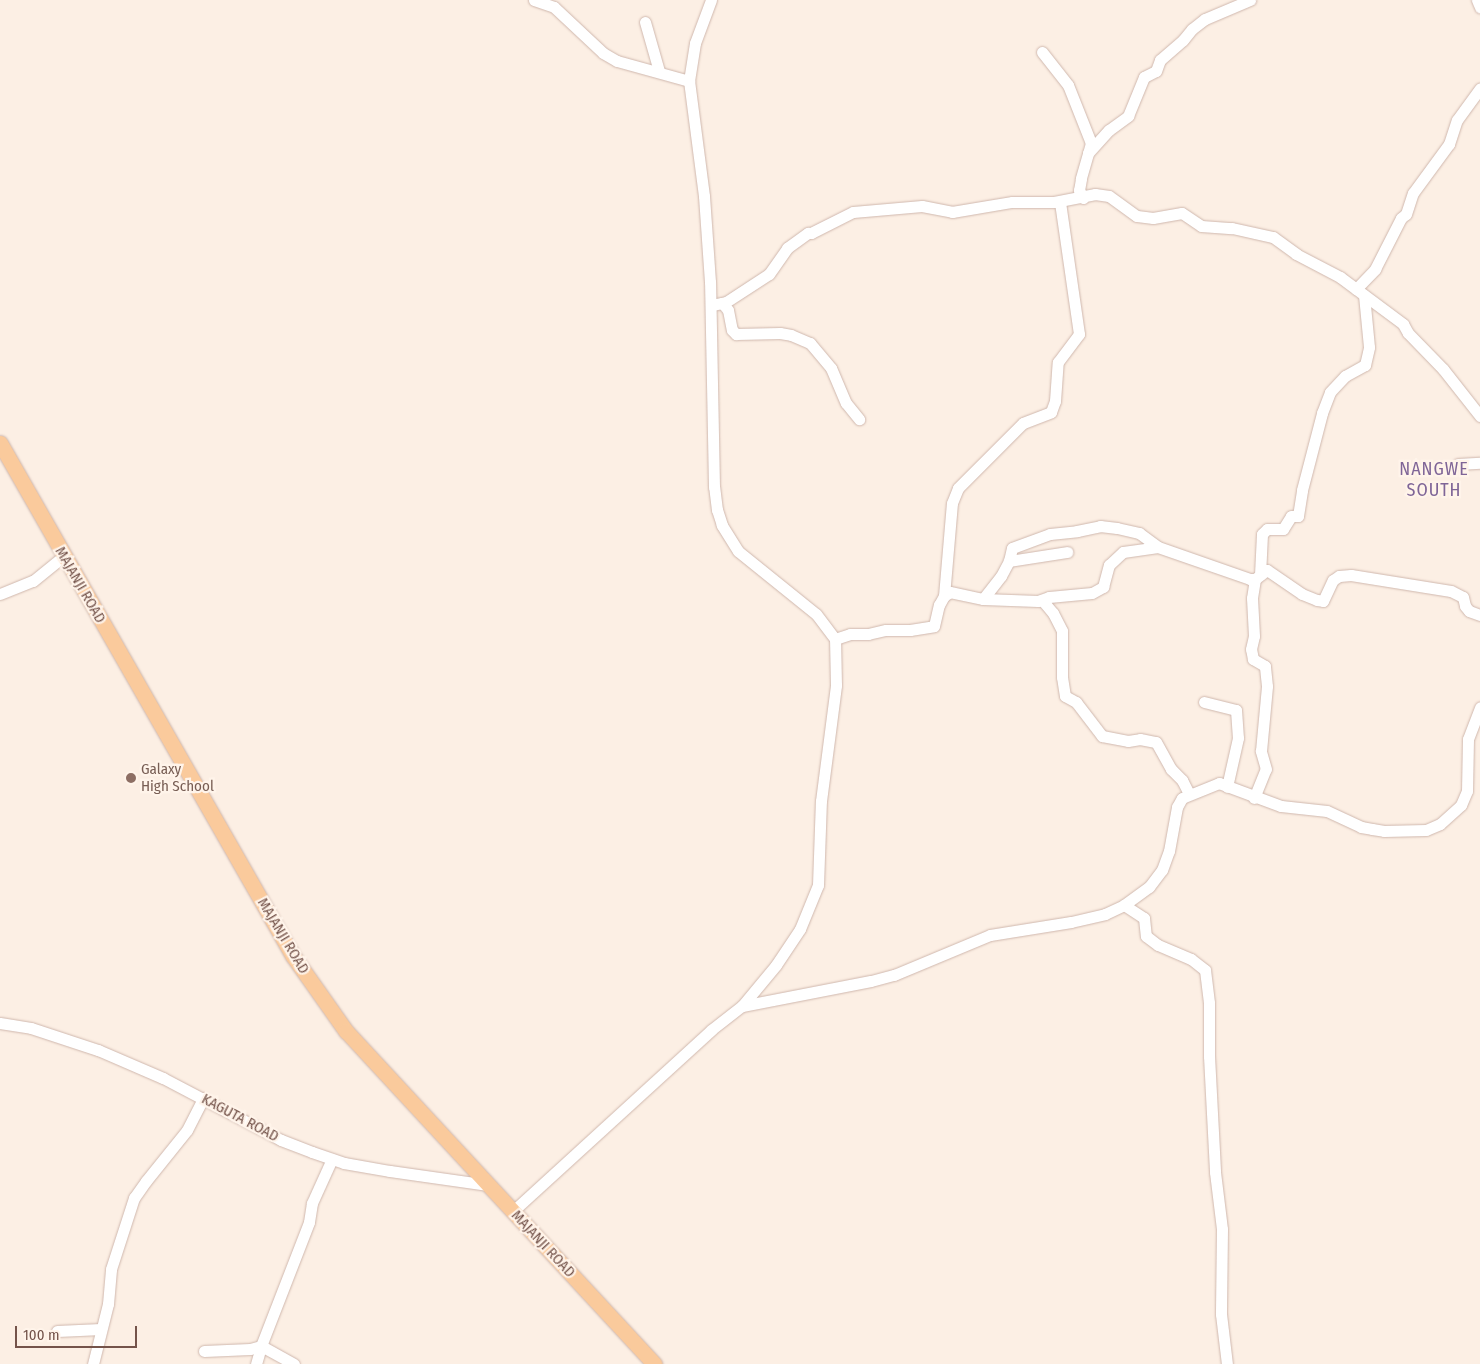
<!DOCTYPE html>
<style>
body{margin:0}
#map{position:relative;width:1480px;height:1364px;overflow:hidden;background:#fcefe4;font-family:"Fira Sans Condensed",sans-serif}
div>[style]{position:absolute}
.roads{filter:drop-shadow(0 0 1px #cfb7ad) drop-shadow(0 0 1px #cfb7ad)}
.minor>*{height:11px;margin:-5.5px;padding:0 5.5px;transform-origin:5.5px;border-radius:5.5px;background:#fff}
.major>*{height:15px;margin:-7.5px;padding:0 7.5px;transform-origin:7.5px;border-radius:7.5px;background:#faca9c}
.dots>*{width:14px;height:14px;translate:-50% -50%;box-sizing:border-box;border:2px solid #fff4ea;border-radius:50%}
span{translate:-50% -50%;white-space:nowrap;text-align:center;line-height:1.15;-webkit-text-stroke:4.5px #fff4ea;paint-order:stroke}
.street-label{font-size:15px;color:#74534a}
.education-label{font-size:15px;color:#785e54}
.left{translate:0 -50%;text-align:left}
.quarter-label{font-size:18px;color:#7f6597;letter-spacing:1px}
.scale{position:absolute;left:15px;top:1326px;width:122px;height:22px;box-sizing:border-box;border:2px solid #74534a;border-top:0;padding-left:6px;font-size:15px;line-height:18px;white-space:nowrap;color:#74534a;-webkit-text-stroke:4px #fff4ea;paint-order:stroke}
</style>
<div id="map">
<div class="roads">
<div class="minor">
<i style="left:534px;top:0;width:21px;rotate:19deg"></i>
<i style="left:554px;top:7px;width:67px;rotate:43.2deg"></i>
<i style="left:603px;top:53px;width:16px;rotate:30deg"></i>
<i style="left:617px;top:61px;width:75px;rotate:15.5deg"></i>
<i style="left:1477px;top:0;width:8px;rotate:67deg"></i>
<i style="left:645px;top:22px;width:51px;rotate:74.1deg"></i>
<i style="left:1042px;top:52px;width:42px;rotate:51.8deg"></i>
<i style="left:1068px;top:85px;width:62px;rotate:68.4deg"></i>
<i style="left:1091px;top:143px;width:37px;rotate:106deg"></i>
<i style="left:1081px;top:179px;width:11px;rotate:100deg"></i>
<i style="left:1079px;top:190px;width:9px;rotate:63deg"></i>
<i style="left:1088px;top:153px;width:31px;rotate:-48deg"></i>
<i style="left:1109px;top:130px;width:24px;rotate:-36deg"></i>
<i style="left:1128px;top:116px;width:42px;rotate:-67.7deg"></i>
<i style="left:1144px;top:77px;width:13px;rotate:-27deg"></i>
<i style="left:1156px;top:71px;width:12px;rotate:-70deg"></i>
<i style="left:1160px;top:60px;width:30px;rotate:-41deg"></i>
<i style="left:1183px;top:40px;width:14px;rotate:-51deg"></i>
<i style="left:1192px;top:29px;width:16px;rotate:-38deg"></i>
<i style="left:1205px;top:19px;width:49px;rotate:-22.9deg"></i>
<i style="left:1356px;top:289px;width:28px;rotate:-46deg"></i>
<i style="left:1375px;top:269px;width:57px;rotate:-63deg"></i>
<i style="left:1401px;top:218px;width:6px;rotate:-39deg"></i>
<i style="left:1406px;top:214px;width:22px;rotate:-72deg"></i>
<i style="left:1413px;top:193px;width:61px;rotate:-53.7deg"></i>
<i style="left:1449px;top:144px;width:25px;rotate:-72deg"></i>
<i style="left:1457px;top:120px;width:39px;rotate:-54deg"></i>
<i style="left:722px;top:303px;width:9px;rotate:49deg"></i>
<i style="left:728px;top:310px;width:20px;rotate:79deg"></i>
<i style="left:732px;top:330px;width:6px;rotate:45deg"></i>
<i style="left:736px;top:334px;width:44px;rotate:-1.3deg"></i>
<i style="left:780px;top:333px;width:11px;rotate:10deg"></i>
<i style="left:791px;top:335px;width:21px;rotate:23deg"></i>
<i style="left:810px;top:343px;width:33px;rotate:50deg"></i>
<i style="left:831px;top:368px;width:38px;rotate:67deg"></i>
<i style="left:846px;top:403px;width:21px;rotate:51deg"></i>
<i style="left:712px;top:305px;width:14px;rotate:-12deg"></i>
<i style="left:726px;top:302px;width:51px;rotate:-33.1deg"></i>
<i style="left:769px;top:274px;width:32px;rotate:-55deg"></i>
<i style="left:787px;top:248px;width:26px;rotate:-36deg"></i>
<i style="left:808px;top:233px;width:3px"></i>
<i style="left:811px;top:233px;width:47px;rotate:-26.6deg"></i>
<i style="left:853px;top:212px;width:69px;rotate:-5deg"></i>
<i style="left:922px;top:206px;width:31px;rotate:11deg"></i>
<i style="left:952px;top:212px;width:61px;rotate:-9.5deg"></i>
<i style="left:1012px;top:202px;width:42px"></i>
<i style="left:1054px;top:202px;width:42px;rotate:-11deg"></i>
<i style="left:1095px;top:194px;width:14px;rotate:8deg"></i>
<i style="left:1109px;top:196px;width:34px;rotate:36deg"></i>
<i style="left:1137px;top:216px;width:16px;rotate:7deg"></i>
<i style="left:1153px;top:218px;width:29px;rotate:-10deg"></i>
<i style="left:1182px;top:213px;width:23px;rotate:34deg"></i>
<i style="left:1201px;top:226px;width:31px;rotate:4deg"></i>
<i style="left:1232px;top:228px;width:42px;rotate:12.4deg"></i>
<i style="left:1273px;top:237px;width:29px;rotate:36deg"></i>
<i style="left:1296px;top:254px;width:50px;rotate:27.6deg"></i>
<i style="left:1340px;top:277px;width:79px;rotate:36.7deg"></i>
<i style="left:1403px;top:324px;width:10px;rotate:61deg"></i>
<i style="left:1408px;top:333px;width:50px;rotate:45.8deg"></i>
<i style="left:1443px;top:369px;width:60px;rotate:51.8deg"></i>
<i style="left:1458px;top:464px;width:22px;rotate:-3deg"></i>
<i style="left:1009px;top:561px;width:59px;rotate:-8.8deg"></i>
<i style="left:1260px;top:575px;width:41px;rotate:-87.2deg"></i>
<i style="left:1262px;top:534px;width:7px;rotate:-45deg"></i>
<i style="left:1267px;top:529px;width:16px"></i>
<i style="left:1283px;top:529px;width:15px;rotate:-58deg"></i>
<i style="left:1291px;top:516px;width:7px"></i>
<i style="left:1298px;top:516px;width:26px;rotate:-81deg"></i>
<i style="left:1302px;top:490px;width:80px;rotate:-75.4deg"></i>
<i style="left:1322px;top:413px;width:22px;rotate:-69deg"></i>
<i style="left:1330px;top:392px;width:22px;rotate:-47deg"></i>
<i style="left:1345px;top:376px;width:23px;rotate:-29deg"></i>
<i style="left:1365px;top:365px;width:18px;rotate:-77deg"></i>
<i style="left:1369px;top:347px;width:52px;rotate:-95.5deg"></i>
<i style="left:0;top:594px;width:35px;rotate:-22deg"></i>
<i style="left:33px;top:581px;width:38px;rotate:-39deg"></i>
<i style="left:944px;top:596px;width:93px;rotate:-85.1deg"></i>
<i style="left:952px;top:503px;width:16px;rotate:-68deg"></i>
<i style="left:958px;top:488px;width:92px;rotate:-45deg"></i>
<i style="left:1023px;top:423px;width:30px;rotate:-21deg"></i>
<i style="left:1051px;top:412px;width:12px;rotate:-70deg"></i>
<i style="left:1055px;top:401px;width:39px;rotate:-86deg"></i>
<i style="left:1058px;top:362px;width:35px;rotate:-53deg"></i>
<i style="left:1079px;top:334px;width:133px;rotate:-98.2deg"></i>
<i style="left:983px;top:599px;width:29px;rotate:-52deg"></i>
<i style="left:1001px;top:576px;width:17px;rotate:-62deg"></i>
<i style="left:1009px;top:561px;width:13px;rotate:-77deg"></i>
<i style="left:1012px;top:548px;width:40px;rotate:-20.2deg"></i>
<i style="left:1050px;top:534px;width:27px;rotate:-6deg"></i>
<i style="left:1077px;top:531px;width:24px;rotate:-12deg"></i>
<i style="left:1100px;top:526px;width:17px;rotate:7deg"></i>
<i style="left:1117px;top:528px;width:23px;rotate:13deg"></i>
<i style="left:1139px;top:533px;width:24px;rotate:36deg"></i>
<i style="left:1042px;top:600px;width:17px;rotate:50deg"></i>
<i style="left:1053px;top:613px;width:20px;rotate:63deg"></i>
<i style="left:1062px;top:631px;width:46px;rotate:90deg"></i>
<i style="left:1062px;top:677px;width:19px;rotate:81deg"></i>
<i style="left:1065px;top:696px;width:13px;rotate:29deg"></i>
<i style="left:1076px;top:702px;width:43px;rotate:52.6deg"></i>
<i style="left:1102px;top:736px;width:26px;rotate:11deg"></i>
<i style="left:1128px;top:741px;width:12px;rotate:-9deg"></i>
<i style="left:1140px;top:739px;width:16px;rotate:11deg"></i>
<i style="left:1156px;top:742px;width:31px;rotate:61deg"></i>
<i style="left:1171px;top:769px;width:16px;rotate:45deg"></i>
<i style="left:1182px;top:780px;width:16px;rotate:63deg"></i>
<i style="left:835px;top:639px;width:16px;rotate:-18deg"></i>
<i style="left:850px;top:634px;width:18px"></i>
<i style="left:868px;top:634px;width:18px;rotate:-13deg"></i>
<i style="left:886px;top:630px;width:24px"></i>
<i style="left:910px;top:630px;width:24px;rotate:-9deg"></i>
<i style="left:934px;top:626px;width:22px;rotate:-77deg"></i>
<i style="left:939px;top:605px;width:10px;rotate:-61deg"></i>
<i style="left:944px;top:596px;width:7px;rotate:-34deg"></i>
<i style="left:950px;top:592px;width:34px;rotate:12deg"></i>
<i style="left:983px;top:599px;width:55px;rotate:2.1deg"></i>
<i style="left:1038px;top:601px;width:12px;rotate:-20deg"></i>
<i style="left:1049px;top:597px;width:43px;rotate:-5.3deg"></i>
<i style="left:1092px;top:593px;width:13px;rotate:-29deg"></i>
<i style="left:1103px;top:587px;width:23px;rotate:-75deg"></i>
<i style="left:1109px;top:565px;width:19px;rotate:-43deg"></i>
<i style="left:1123px;top:552px;width:35px;rotate:-8deg"></i>
<i style="left:1158px;top:547px;width:97px;rotate:19.2deg"></i>
<i style="left:1250px;top:579px;width:5px"></i>
<i style="left:1255px;top:579px;width:15px;rotate:-37deg"></i>
<i style="left:1267px;top:570px;width:42px;rotate:34.4deg"></i>
<i style="left:1302px;top:594px;width:16px;rotate:22deg"></i>
<i style="left:1317px;top:600px;width:6px;rotate:9deg"></i>
<i style="left:1323px;top:601px;width:23px;rotate:-65deg"></i>
<i style="left:1333px;top:580px;width:7px;rotate:-34deg"></i>
<i style="left:1339px;top:576px;width:12px;rotate:-5deg"></i>
<i style="left:1351px;top:575px;width:101px;rotate:9.1deg"></i>
<i style="left:1451px;top:591px;width:13px;rotate:27deg"></i>
<i style="left:1463px;top:597px;width:9px;rotate:77deg"></i>
<i style="left:1465px;top:606px;width:6px;rotate:51deg"></i>
<i style="left:1469px;top:611px;width:12px;rotate:20deg"></i>
<i style="left:1204px;top:702px;width:33px;rotate:14deg"></i>
<i style="left:1236px;top:710px;width:28px;rotate:86deg"></i>
<i style="left:1238px;top:738px;width:50px;rotate:102.7deg"></i>
<i style="left:1254px;top:798px;width:31px;rotate:-68deg"></i>
<i style="left:1266px;top:769px;width:19px;rotate:-106deg"></i>
<i style="left:1261px;top:751px;width:65px;rotate:-84.7deg"></i>
<i style="left:1267px;top:686px;width:20px;rotate:-96deg"></i>
<i style="left:1265px;top:666px;width:14px;rotate:-150deg"></i>
<i style="left:1253px;top:659px;width:10px;rotate:-101deg"></i>
<i style="left:1251px;top:649px;width:13px;rotate:-77deg"></i>
<i style="left:1254px;top:636px;width:38px;rotate:-93deg"></i>
<i style="left:1252px;top:598px;width:19px;rotate:-81deg"></i>
<i style="left:1124px;top:905px;width:24px;rotate:33deg"></i>
<i style="left:1144px;top:918px;width:18px;rotate:84deg"></i>
<i style="left:1146px;top:936px;width:15px;rotate:37deg"></i>
<i style="left:1158px;top:945px;width:36px;rotate:23deg"></i>
<i style="left:1191px;top:959px;width:18px;rotate:38deg"></i>
<i style="left:1205px;top:970px;width:33px;rotate:83deg"></i>
<i style="left:1209px;top:1003px;width:53px;rotate:90deg"></i>
<i style="left:1209px;top:1056px;width:116px;rotate:87deg"></i>
<i style="left:1215px;top:1172px;width:57px;rotate:83deg"></i>
<i style="left:1222px;top:1229px;width:85px;rotate:90.7deg"></i>
<i style="left:1221px;top:1314px;width:50px;rotate:83.2deg"></i>
<i style="left:742px;top:1006px;width:131px;rotate:-11deg"></i>
<i style="left:871px;top:981px;width:24px;rotate:-15deg"></i>
<i style="left:894px;top:975px;width:104px;rotate:-22.6deg"></i>
<i style="left:990px;top:935px;width:82px;rotate:-9.1deg"></i>
<i style="left:1071px;top:922px;width:35px;rotate:-13deg"></i>
<i style="left:1105px;top:914px;width:21px;rotate:-25deg"></i>
<i style="left:1124px;top:905px;width:31px;rotate:-36deg"></i>
<i style="left:1149px;top:887px;width:21px;rotate:-53deg"></i>
<i style="left:1162px;top:870px;width:20px;rotate:-70deg"></i>
<i style="left:1169px;top:851px;width:45px;rotate:-79.7deg"></i>
<i style="left:1177px;top:807px;width:10px;rotate:-61deg"></i>
<i style="left:1182px;top:798px;width:40px;rotate:-22deg"></i>
<i style="left:1219px;top:783px;width:66px;rotate:20.4deg"></i>
<i style="left:1281px;top:806px;width:46px;rotate:6.2deg"></i>
<i style="left:1327px;top:811px;width:38px;rotate:25deg"></i>
<i style="left:1361px;top:827px;width:11px;rotate:10deg"></i>
<i style="left:1372px;top:829px;width:12px;rotate:9deg"></i>
<i style="left:1384px;top:831px;width:42px;rotate:-1.4deg"></i>
<i style="left:1426px;top:830px;width:15px;rotate:-23deg"></i>
<i style="left:1440px;top:824px;width:28px;rotate:-42deg"></i>
<i style="left:1461px;top:805px;width:15px;rotate:-67deg"></i>
<i style="left:1467px;top:791px;width:52px;rotate:-88.9deg"></i>
<i style="left:1468px;top:739px;width:34px;rotate:-69deg"></i>
<i style="left:0;top:1023px;width:31px;rotate:9deg"></i>
<i style="left:31px;top:1028px;width:71px;rotate:18.2deg"></i>
<i style="left:98px;top:1050px;width:71px;rotate:23.3deg"></i>
<i style="left:163px;top:1078px;width:133px;rotate:27.7deg"></i>
<i style="left:281px;top:1140px;width:33px;rotate:21deg"></i>
<i style="left:312px;top:1152px;width:34px;rotate:19deg"></i>
<i style="left:344px;top:1163px;width:47px;rotate:9.9deg"></i>
<i style="left:390px;top:1171px;width:99px;rotate:8.1deg"></i>
<i style="left:513px;top:1211px;width:268px;rotate:-42.4deg"></i>
<i style="left:711px;top:1030px;width:39px;rotate:-38deg"></i>
<i style="left:742px;top:1006px;width:53px;rotate:-50.3deg"></i>
<i style="left:776px;top:965px;width:43px;rotate:-56.3deg"></i>
<i style="left:800px;top:929px;width:48px;rotate:-67.8deg"></i>
<i style="left:818px;top:885px;width:84px;rotate:-88deg"></i>
<i style="left:821px;top:801px;width:117px;rotate:-82.6deg"></i>
<i style="left:836px;top:685px;width:46px;rotate:-91.2deg"></i>
<i style="left:835px;top:639px;width:31px;rotate:-127deg"></i>
<i style="left:816px;top:614px;width:100px;rotate:-141.1deg"></i>
<i style="left:738px;top:551px;width:31px;rotate:-122deg"></i>
<i style="left:722px;top:525px;width:16px;rotate:-108deg"></i>
<i style="left:717px;top:510px;width:23px;rotate:-97deg"></i>
<i style="left:714px;top:487px;width:205px;rotate:-91.1deg"></i>
<i style="left:710px;top:282px;width:86px;rotate:-94deg"></i>
<i style="left:704px;top:196px;width:116px;rotate:-97.4deg"></i>
<i style="left:689px;top:81px;width:38px;rotate:-81deg"></i>
<i style="left:695px;top:43px;width:46px;rotate:-69.6deg"></i>
<i style="left:57px;top:1331px;width:44px;rotate:-2.6deg"></i>
<i style="left:204px;top:1351px;width:46px;rotate:-2.5deg"></i>
<i style="left:250px;top:1349px;width:11px;rotate:-15deg"></i>
<i style="left:93px;top:1364px;width:62px;rotate:-76deg"></i>
<i style="left:108px;top:1304px;width:35px;rotate:-85deg"></i>
<i style="left:111px;top:1269px;width:75px;rotate:-72.1deg"></i>
<i style="left:134px;top:1198px;width:21px;rotate:-55deg"></i>
<i style="left:146px;top:1181px;width:65px;rotate:-51.2deg"></i>
<i style="left:187px;top:1130px;width:36px;rotate:-63deg"></i>
<i style="left:256px;top:1364px;width:19px;rotate:-74deg"></i>
<i style="left:294px;top:1364px;width:38px;rotate:-151deg"></i>
<i style="left:261px;top:1346px;width:133px;rotate:-68.8deg"></i>
<i style="left:309px;top:1222px;width:19px;rotate:-81deg"></i>
<i style="left:312px;top:1203px;width:48px;rotate:-65.6deg"></i>
</div>
<div class="major">
<i style="left:0;top:443px;width:591px;rotate:60.27deg"></i>
<i style="left:293px;top:956px;width:92px;rotate:54.8deg"></i>
<i style="left:346px;top:1031px;width:454px;rotate:47.2deg"></i>
</div>
</div>
<div class="dots">
<i style="left:131px;top:778px;background:#8d6e63"></i>
</div>
<div class="street-label">
<span style="left:80px;top:585px;rotate:60deg">MAJANJI ROAD</span>
<span style="left:283px;top:936px;rotate:59deg">MAJANJI ROAD</span>
<span style="left:240px;top:1118px;rotate:28deg">KAGUTA ROAD</span>
<span style="left:543px;top:1244px;rotate:47deg">MAJANJI ROAD</span>
</div>
<div class="education-label">
<span class="left" style="left:141px;top:778px">Galaxy<br>High School</span>
</div>
<div class="quarter-label">
<span style="left:1434px;top:480px">NANGWE<br>SOUTH</span>
</div>
<div class="scale">100 m</div>
</div>
